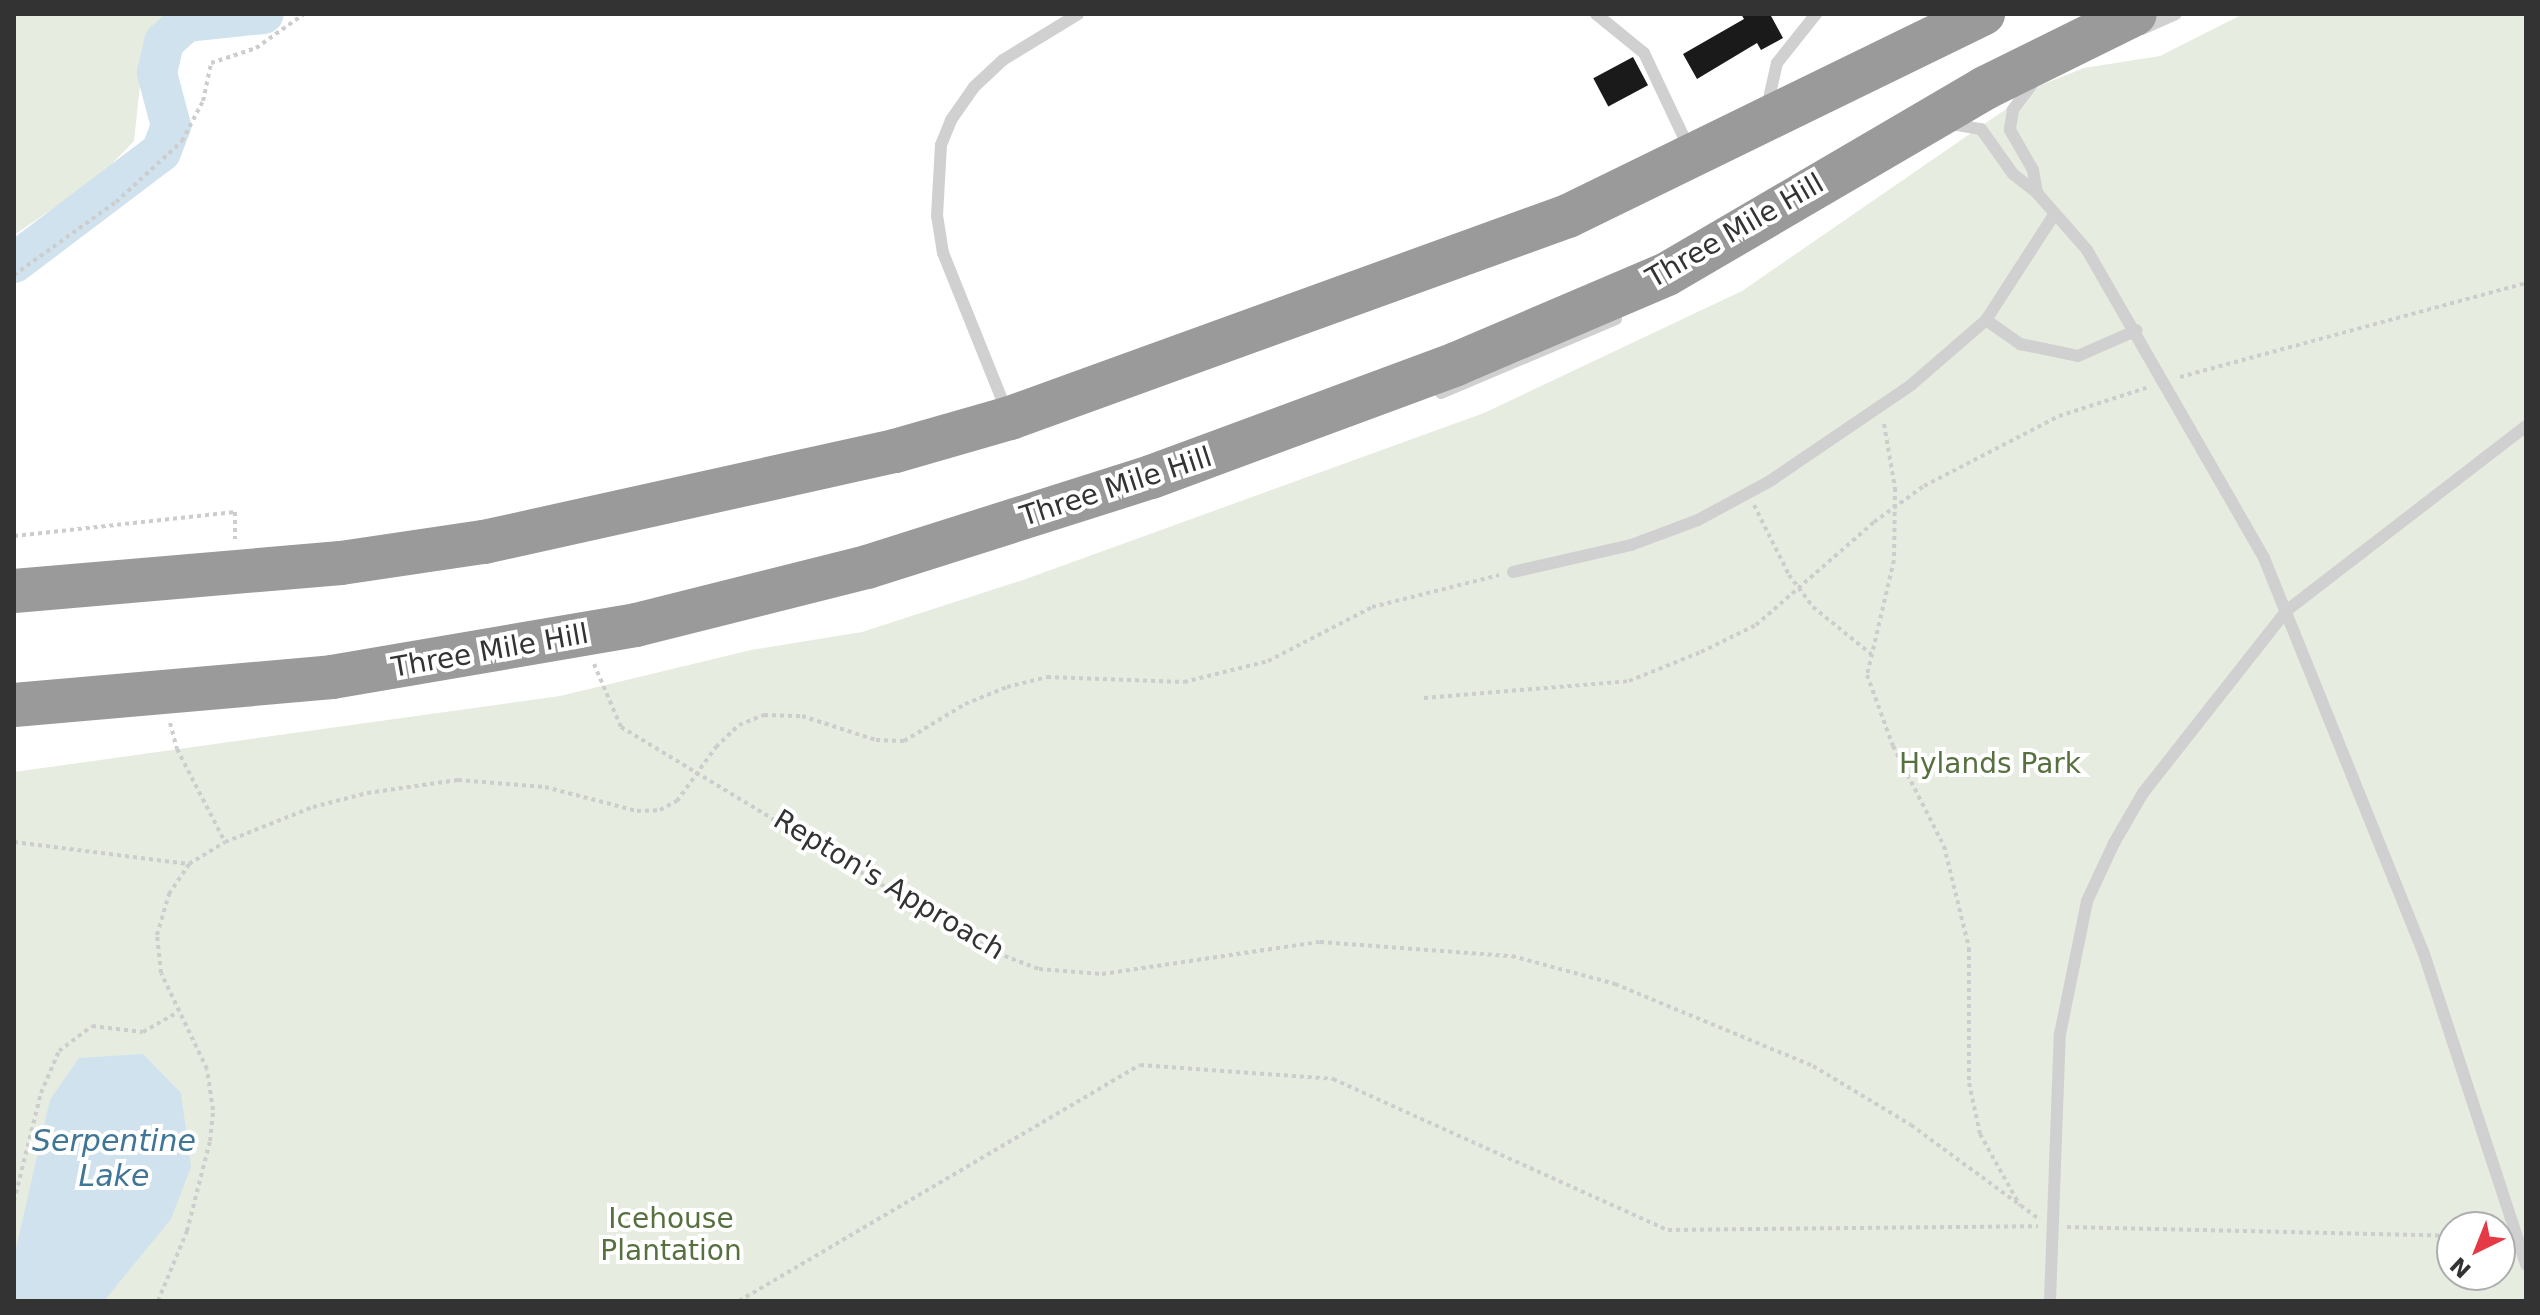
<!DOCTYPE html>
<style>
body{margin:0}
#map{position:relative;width:2540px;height:1315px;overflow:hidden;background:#fff;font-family:"DejaVu Sans",sans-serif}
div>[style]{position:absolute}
.green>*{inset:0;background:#e6ecdf}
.water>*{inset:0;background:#cfe2ee}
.river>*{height:40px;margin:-20px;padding:0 20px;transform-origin:20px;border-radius:20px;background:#cfe2ee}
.building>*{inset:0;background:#1a1a1a;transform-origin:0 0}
.path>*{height:4px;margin-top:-2px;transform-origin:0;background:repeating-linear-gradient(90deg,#cdcdcd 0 4px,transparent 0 8px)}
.lane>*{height:12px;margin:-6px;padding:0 6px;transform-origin:6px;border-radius:6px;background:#d0d0d0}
.highway>*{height:44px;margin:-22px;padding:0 22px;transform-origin:22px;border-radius:22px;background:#9a9a9a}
span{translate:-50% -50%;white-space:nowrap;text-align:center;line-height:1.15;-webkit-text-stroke:8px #fff;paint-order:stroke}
.street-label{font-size:28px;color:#333}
.park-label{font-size:28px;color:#56703f}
.water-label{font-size:30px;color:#3f7597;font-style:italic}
.frame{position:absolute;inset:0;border:16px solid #333;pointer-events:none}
.north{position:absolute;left:2436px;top:1211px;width:80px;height:80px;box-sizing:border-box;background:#fff;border:2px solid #adadad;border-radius:50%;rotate:223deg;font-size:22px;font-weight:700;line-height:32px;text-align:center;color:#333}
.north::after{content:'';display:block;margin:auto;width:28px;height:36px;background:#e63946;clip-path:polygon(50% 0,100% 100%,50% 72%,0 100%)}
</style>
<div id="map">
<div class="green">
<i style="clip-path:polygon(14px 14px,191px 14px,171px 20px,144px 48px,134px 141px,99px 177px,14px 235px)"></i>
<i style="clip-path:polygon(evenodd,2243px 14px,2526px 14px,2526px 1301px,14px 1301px,14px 772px,560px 696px,751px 650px,862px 632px,1023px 580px,1484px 413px,1742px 291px,2041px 85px,2084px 68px,2160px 56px,2243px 14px,2452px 1227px,2500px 1227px,2500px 1275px,2452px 1275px,2452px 1227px)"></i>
</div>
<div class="water">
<i style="clip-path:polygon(143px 1054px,181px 1093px,191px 1167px,171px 1219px,104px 1301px,14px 1301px,14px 1257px,50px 1100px,79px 1058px)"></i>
</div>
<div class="river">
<i style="left:14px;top:263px;width:184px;rotate:-37.1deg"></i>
<i style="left:161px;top:152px;width:28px;rotate:-69deg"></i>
<i style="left:171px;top:126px;width:55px;rotate:-104.8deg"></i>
<i style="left:157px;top:73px;width:32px;rotate:-77deg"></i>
<i style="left:164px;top:42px;width:30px;rotate:-42deg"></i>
<i style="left:186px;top:22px;width:78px;rotate:-5.9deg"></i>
</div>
<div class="building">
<i style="clip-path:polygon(1741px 14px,1770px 14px,1783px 38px,1761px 50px,1757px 43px,1697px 79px,1683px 54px,1744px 19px)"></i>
<i style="left:1633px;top:57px;width:32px;height:45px;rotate:62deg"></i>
</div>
<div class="path">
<i style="left:14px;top:275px;width:125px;rotate:-35.6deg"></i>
<i style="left:116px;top:202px;width:90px;rotate:-42.7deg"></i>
<i style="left:182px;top:141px;width:45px;rotate:-62.3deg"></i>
<i style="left:203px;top:101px;width:39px;rotate:-78deg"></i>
<i style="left:211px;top:63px;width:47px;rotate:-18.4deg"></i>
<i style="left:256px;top:48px;width:59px;rotate:-35.3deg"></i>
<i style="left:2180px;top:377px;width:359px;rotate:-15.2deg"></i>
<i style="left:1884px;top:424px;width:65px;rotate:80.2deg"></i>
<i style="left:1895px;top:488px;width:72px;rotate:90.8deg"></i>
<i style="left:1894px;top:560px;width:118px;rotate:103.2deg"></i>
<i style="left:1867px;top:675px;width:76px;rotate:69.9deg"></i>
<i style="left:1893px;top:746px;width:112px;rotate:63deg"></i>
<i style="left:1944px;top:846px;width:105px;rotate:76.2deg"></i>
<i style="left:1969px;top:948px;width:135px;rotate:90deg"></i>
<i style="left:1969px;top:1083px;width:52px;rotate:77.8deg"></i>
<i style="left:1980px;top:1134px;width:82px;rotate:60.9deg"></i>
<i style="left:1754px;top:505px;width:78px;rotate:63.4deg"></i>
<i style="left:1789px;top:575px;width:40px;rotate:53deg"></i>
<i style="left:1813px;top:607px;width:75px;rotate:39deg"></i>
<i style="left:14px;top:536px;width:222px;rotate:-6.2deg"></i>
<i style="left:235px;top:512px;width:27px;rotate:90deg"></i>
<i style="left:594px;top:664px;width:69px;rotate:66.8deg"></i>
<i style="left:621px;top:727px;width:363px;rotate:31.2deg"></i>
<i style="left:931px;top:915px;width:76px;rotate:29.9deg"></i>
<i style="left:997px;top:953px;width:45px;rotate:20.9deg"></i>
<i style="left:1039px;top:969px;width:63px;rotate:4.5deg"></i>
<i style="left:1102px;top:974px;width:220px;rotate:-8.4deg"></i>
<i style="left:1320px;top:942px;width:193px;rotate:4.2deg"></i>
<i style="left:1512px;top:956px;width:107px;rotate:15.2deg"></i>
<i style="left:1615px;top:984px;width:214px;rotate:22.5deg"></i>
<i style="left:1813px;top:1066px;width:114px;rotate:31deg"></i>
<i style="left:1911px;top:1125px;width:159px;rotate:36.3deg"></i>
<i style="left:1424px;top:698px;width:206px;rotate:-4.7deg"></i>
<i style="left:1629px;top:681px;width:78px;rotate:-21.9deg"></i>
<i style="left:1701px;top:652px;width:61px;rotate:-26.1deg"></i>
<i style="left:1756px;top:625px;width:157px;rotate:-41.1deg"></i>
<i style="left:1874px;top:522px;width:62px;rotate:-35.8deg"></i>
<i style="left:1924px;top:486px;width:152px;rotate:-27.4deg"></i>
<i style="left:2059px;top:416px;width:95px;rotate:-17.9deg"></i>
<i style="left:170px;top:723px;width:27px;rotate:75deg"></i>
<i style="left:177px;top:749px;width:105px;rotate:62.7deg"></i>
<i style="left:14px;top:842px;width:176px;rotate:7.2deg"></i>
<i style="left:14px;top:1201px;width:111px;rotate:-76deg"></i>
<i style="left:41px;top:1093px;width:46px;rotate:-66.8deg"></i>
<i style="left:59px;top:1051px;width:41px;rotate:-37.1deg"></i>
<i style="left:92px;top:1026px;width:51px;rotate:6.7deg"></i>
<i style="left:143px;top:1032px;width:40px;rotate:-29.7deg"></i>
<i style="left:2067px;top:1227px;width:385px;rotate:1.3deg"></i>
<i style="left:158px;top:1301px;width:76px;rotate:-67.5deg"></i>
<i style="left:187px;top:1231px;width:93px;rotate:-75.7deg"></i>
<i style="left:210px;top:1141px;width:31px;rotate:-84deg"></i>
<i style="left:213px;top:1110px;width:41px;rotate:-98.3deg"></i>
<i style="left:207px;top:1069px;width:106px;rotate:-115.6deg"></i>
<i style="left:161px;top:973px;width:38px;rotate:-96deg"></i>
<i style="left:157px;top:935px;width:43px;rotate:-73.7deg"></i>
<i style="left:169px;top:894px;width:36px;rotate:-56deg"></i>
<i style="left:189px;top:864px;width:42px;rotate:-31.4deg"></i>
<i style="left:225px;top:842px;width:95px;rotate:-21.7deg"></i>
<i style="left:313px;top:807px;width:56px;rotate:-14.5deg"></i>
<i style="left:367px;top:793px;width:92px;rotate:-8.1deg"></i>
<i style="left:458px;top:780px;width:87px;rotate:4.6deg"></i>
<i style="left:545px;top:787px;width:95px;rotate:14.6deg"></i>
<i style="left:637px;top:811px;width:23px;rotate:-2deg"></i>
<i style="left:660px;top:810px;width:19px;rotate:-28deg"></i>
<i style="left:677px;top:801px;width:67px;rotate:-54.2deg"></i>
<i style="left:716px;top:747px;width:32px;rotate:-44deg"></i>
<i style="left:739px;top:725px;width:27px;rotate:-22deg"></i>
<i style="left:764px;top:715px;width:38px;rotate:2deg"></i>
<i style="left:802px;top:716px;width:78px;rotate:18deg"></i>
<i style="left:876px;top:740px;width:28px;rotate:2deg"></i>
<i style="left:904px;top:741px;width:71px;rotate:-31.2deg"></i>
<i style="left:965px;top:704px;width:45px;rotate:-22deg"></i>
<i style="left:1007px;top:687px;width:41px;rotate:-14deg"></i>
<i style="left:1047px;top:677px;width:137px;rotate:2.1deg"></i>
<i style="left:1184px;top:682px;width:87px;rotate:-14deg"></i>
<i style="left:1268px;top:661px;width:117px;rotate:-27.4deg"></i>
<i style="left:1372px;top:607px;width:131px;rotate:-14.1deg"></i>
<i style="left:739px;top:1301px;width:465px;rotate:-30.5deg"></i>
<i style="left:1140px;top:1065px;width:194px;rotate:4.1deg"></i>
<i style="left:1333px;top:1079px;width:367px;rotate:24.3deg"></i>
<i style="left:1668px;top:1230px;width:370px;rotate:-0.6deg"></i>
</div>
<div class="lane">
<i style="left:1596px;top:14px;width:62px;rotate:39.1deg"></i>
<i style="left:1644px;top:53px;width:105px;rotate:64.7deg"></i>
<i style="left:2142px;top:29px;width:37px;rotate:-24deg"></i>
<i style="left:2033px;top:83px;width:34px;rotate:127deg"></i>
<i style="left:2013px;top:110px;width:20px;rotate:99deg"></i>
<i style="left:2010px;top:130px;width:46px;rotate:60.1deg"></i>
<i style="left:2033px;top:170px;width:23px;rotate:80deg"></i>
<i style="left:1767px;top:107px;width:45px;rotate:-77.2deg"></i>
<i style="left:1777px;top:63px;width:63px;rotate:-51.5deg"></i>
<i style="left:1952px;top:124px;width:29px;rotate:10deg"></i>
<i style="left:1981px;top:129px;width:55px;rotate:54.6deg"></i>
<i style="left:2013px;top:174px;width:31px;rotate:38deg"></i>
<i style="left:2037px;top:193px;width:76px;rotate:48.7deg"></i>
<i style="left:2087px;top:250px;width:355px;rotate:60.1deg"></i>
<i style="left:2264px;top:558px;width:424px;rotate:68deg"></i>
<i style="left:2423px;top:951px;width:330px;rotate:71.8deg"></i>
<i style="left:1986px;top:320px;width:42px;rotate:35.2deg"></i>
<i style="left:2020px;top:344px;width:59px;rotate:11.7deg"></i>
<i style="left:2078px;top:356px;width:64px;rotate:-23.8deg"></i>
<i style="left:1441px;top:393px;width:190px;rotate:-22.9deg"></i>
<i style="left:1007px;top:412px;width:171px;rotate:-111.9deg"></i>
<i style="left:943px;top:253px;width:37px;rotate:-99deg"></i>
<i style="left:937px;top:216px;width:71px;rotate:-86.8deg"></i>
<i style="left:941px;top:145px;width:27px;rotate:-68deg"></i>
<i style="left:951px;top:120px;width:40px;rotate:-55.1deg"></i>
<i style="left:974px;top:87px;width:40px;rotate:-43deg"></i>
<i style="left:1003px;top:60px;width:88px;rotate:-31.5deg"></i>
<i style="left:1513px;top:572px;width:121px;rotate:-12.9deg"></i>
<i style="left:1631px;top:545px;width:72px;rotate:-20.5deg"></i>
<i style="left:1698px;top:520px;width:82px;rotate:-28.4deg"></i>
<i style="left:1770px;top:481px;width:171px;rotate:-34.2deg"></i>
<i style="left:1911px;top:385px;width:99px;rotate:-40.9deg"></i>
<i style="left:1986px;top:320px;width:125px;rotate:-57.1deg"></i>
<i style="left:2050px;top:1301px;width:267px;rotate:-87.9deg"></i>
<i style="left:2060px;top:1034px;width:136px;rotate:-78.5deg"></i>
<i style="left:2087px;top:901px;width:64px;rotate:-65deg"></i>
<i style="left:2114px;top:843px;width:58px;rotate:-59.9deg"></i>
<i style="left:2143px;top:793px;width:231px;rotate:-51.8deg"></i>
<i style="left:2286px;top:611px;width:303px;rotate:-37.6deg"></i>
</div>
<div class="highway">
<i style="left:14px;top:591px;width:328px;rotate:-4.9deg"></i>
<i style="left:341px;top:563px;width:145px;rotate:-8.4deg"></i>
<i style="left:484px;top:542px;width:421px;rotate:-12.5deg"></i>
<i style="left:895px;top:451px;width:120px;rotate:-16deg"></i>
<i style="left:1010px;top:418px;width:593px;rotate:-19.9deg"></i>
<i style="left:1568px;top:216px;width:462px;rotate:-26deg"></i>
<i style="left:14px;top:705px;width:319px;rotate:-5deg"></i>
<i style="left:332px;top:677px;width:308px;rotate:-9.7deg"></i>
<i style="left:636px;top:625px;width:238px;rotate:-14.1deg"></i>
<i style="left:867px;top:567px;width:298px;rotate:-17.6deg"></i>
<i style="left:1151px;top:477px;width:325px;rotate:-20.3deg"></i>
<i style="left:1456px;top:364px;width:229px;rotate:-23.1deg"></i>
<i style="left:1667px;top:274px;width:368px;rotate:-30.3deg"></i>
<i style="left:1985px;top:88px;width:167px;rotate:-26.3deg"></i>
</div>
<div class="street-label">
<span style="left:1735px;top:231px;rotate:-30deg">Three Mile Hill</span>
<span style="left:1116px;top:487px;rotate:-18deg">Three Mile Hill</span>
<span style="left:490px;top:651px;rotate:-10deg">Three Mile Hill</span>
<span style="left:889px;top:885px;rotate:31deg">Repton's Approach</span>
</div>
<div class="park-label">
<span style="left:1990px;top:764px">Hylands Park</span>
<span style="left:671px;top:1235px">Icehouse<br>Plantation</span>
</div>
<div class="water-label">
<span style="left:114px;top:1158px">Serpentine<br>Lake</span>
</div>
<div class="frame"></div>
<div class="north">N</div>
</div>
